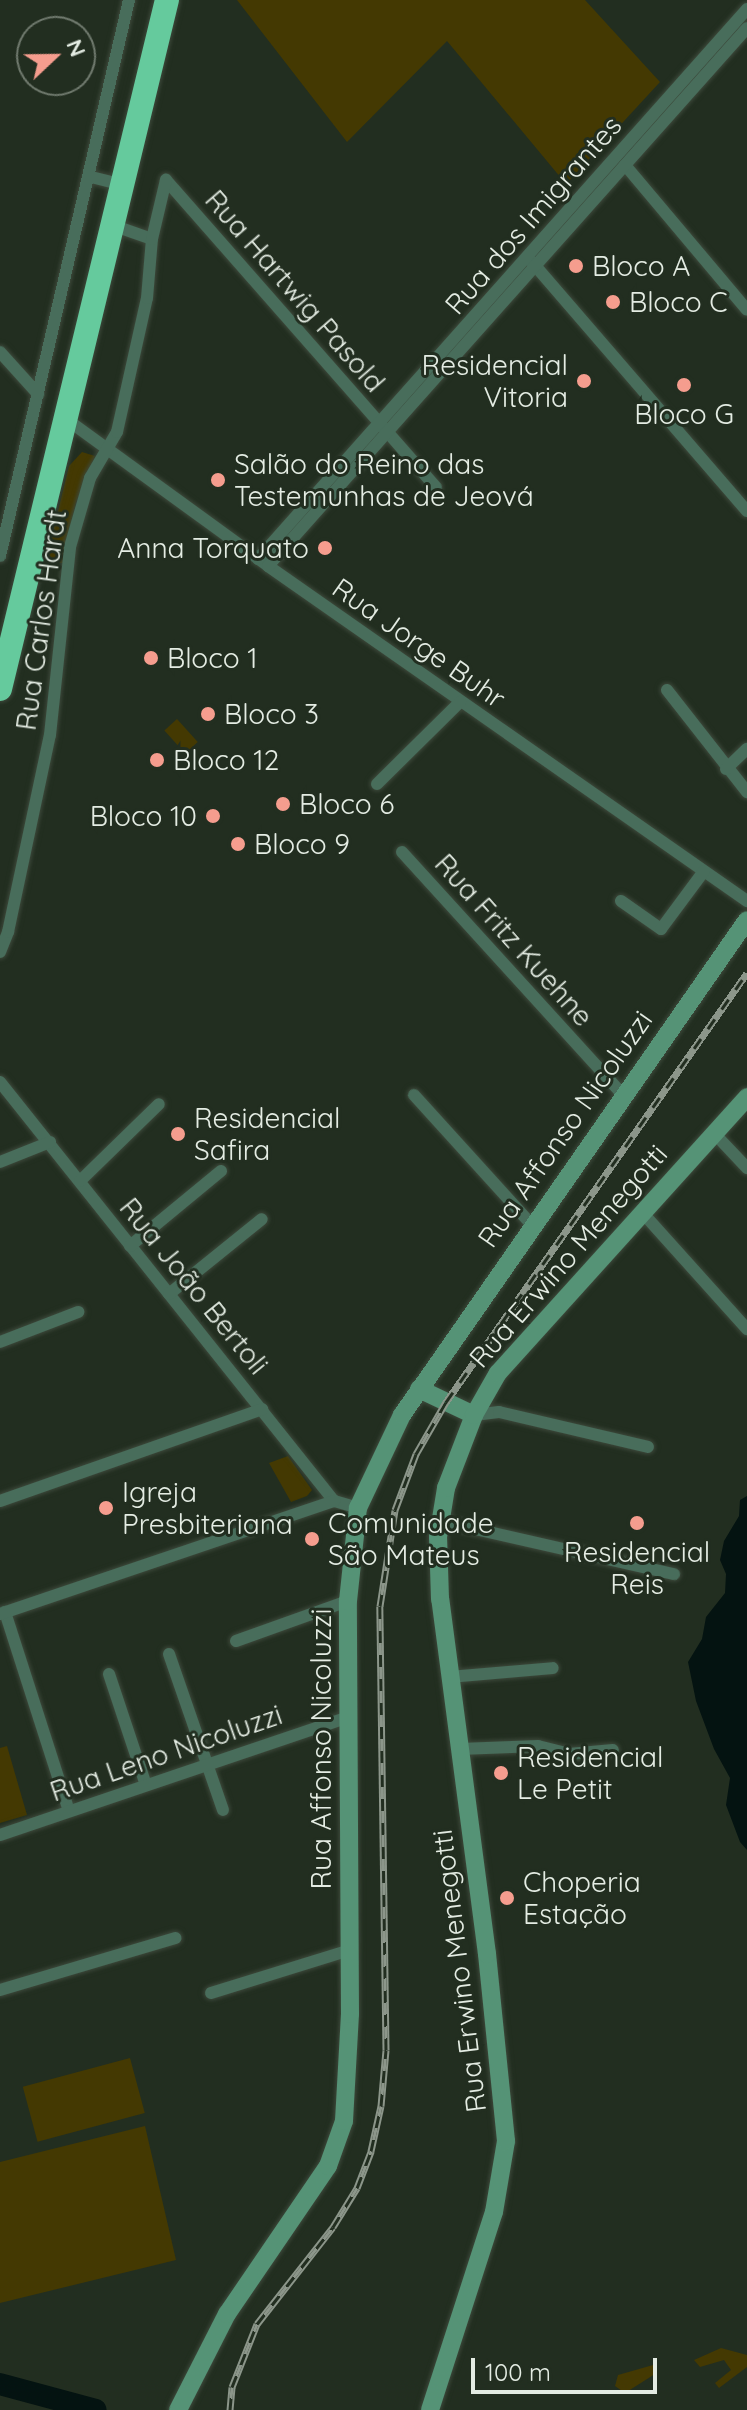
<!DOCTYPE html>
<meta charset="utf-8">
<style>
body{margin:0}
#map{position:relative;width:747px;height:2410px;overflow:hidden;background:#222e20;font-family:Quicksand,sans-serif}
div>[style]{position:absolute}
.green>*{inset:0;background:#443902;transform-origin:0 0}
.water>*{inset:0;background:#041311}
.river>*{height:22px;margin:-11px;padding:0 11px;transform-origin:11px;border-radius:11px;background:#041311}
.roads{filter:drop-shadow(0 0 2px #3d493b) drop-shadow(0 0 2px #3d493b)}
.street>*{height:12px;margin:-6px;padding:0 6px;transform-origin:6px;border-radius:6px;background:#486d5b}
.secondary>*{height:18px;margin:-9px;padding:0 9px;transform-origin:9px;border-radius:9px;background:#559376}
.highway>*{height:24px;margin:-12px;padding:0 12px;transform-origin:12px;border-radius:12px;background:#65ca9d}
.rail>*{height:7px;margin-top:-3.5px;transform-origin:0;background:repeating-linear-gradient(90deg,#222e20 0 12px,#8c968a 0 24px);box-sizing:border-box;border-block:2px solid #8c968a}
.dots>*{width:22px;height:22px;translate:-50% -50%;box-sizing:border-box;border:4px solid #222e20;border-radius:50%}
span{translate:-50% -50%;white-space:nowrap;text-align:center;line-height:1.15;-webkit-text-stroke:6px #222e20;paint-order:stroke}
.street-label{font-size:28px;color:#e4ece3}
.poi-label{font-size:28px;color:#e4ece3}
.left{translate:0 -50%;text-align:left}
.right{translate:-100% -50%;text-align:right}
.north{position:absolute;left:16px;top:16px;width:80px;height:80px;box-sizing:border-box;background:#222e20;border:2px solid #707a6e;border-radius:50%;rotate:68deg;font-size:22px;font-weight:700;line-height:32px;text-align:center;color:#e4ece3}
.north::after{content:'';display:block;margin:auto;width:28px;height:36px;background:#f59d8e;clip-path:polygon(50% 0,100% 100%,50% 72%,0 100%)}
.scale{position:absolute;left:471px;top:2358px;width:186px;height:36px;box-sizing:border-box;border:4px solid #e4ece3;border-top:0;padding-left:10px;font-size:24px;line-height:28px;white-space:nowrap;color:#e4ece3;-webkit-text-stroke:6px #222e20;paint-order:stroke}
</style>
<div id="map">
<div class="green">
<i style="clip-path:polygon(237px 0,585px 0,660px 82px,566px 184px,447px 41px,347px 142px)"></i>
<i style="clip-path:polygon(82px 452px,95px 456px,76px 502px,66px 544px,67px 564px,46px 560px,69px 466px)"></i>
<i style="left:177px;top:719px;width:31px;height:17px;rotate:48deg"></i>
<i style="clip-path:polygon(288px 1456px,312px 1490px,307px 1496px,291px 1502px,269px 1463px)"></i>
<i style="clip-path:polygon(7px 1746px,27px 1815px,0 1823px,0 1748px)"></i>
<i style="left:130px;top:2058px;width:57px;height:111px;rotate:75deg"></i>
<i style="clip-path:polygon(145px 2126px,176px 2260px,0 2303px,0 2162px)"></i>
<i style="clip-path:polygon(721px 2348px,747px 2355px,747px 2367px,719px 2388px,715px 2383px,731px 2370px,724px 2360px,700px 2367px,694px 2360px)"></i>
<i style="clip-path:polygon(653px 2365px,655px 2374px,625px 2393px,615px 2386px,618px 2375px)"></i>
</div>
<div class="water">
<i style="clip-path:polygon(747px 1496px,747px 1850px,740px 1842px,726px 1805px,730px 1778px,714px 1749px,696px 1701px,688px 1662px,702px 1639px,706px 1617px,725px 1593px,726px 1574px,720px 1560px,724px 1541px,739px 1516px,740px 1500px)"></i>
</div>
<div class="river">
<i style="left:0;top:2384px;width:99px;rotate:15.2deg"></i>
</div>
<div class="roads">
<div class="street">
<i style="left:625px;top:165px;width:189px;rotate:49.9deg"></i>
<i style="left:91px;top:177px;width:32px;rotate:14deg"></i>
<i style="left:166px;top:180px;width:409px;rotate:48.7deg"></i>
<i style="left:112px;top:225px;width:42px;rotate:19.3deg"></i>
<i style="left:532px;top:262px;width:329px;rotate:49.2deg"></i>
<i style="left:0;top:352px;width:57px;rotate:47.9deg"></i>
<i style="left:66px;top:419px;width:250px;rotate:36deg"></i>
<i style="left:268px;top:566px;width:585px;rotate:34.97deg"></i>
<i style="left:0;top:556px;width:571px;rotate:-76.94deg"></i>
<i style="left:258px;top:559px;width:736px;rotate:-48.36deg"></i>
<i style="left:268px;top:566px;width:720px;rotate:-48.32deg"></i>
<i style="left:667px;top:690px;width:130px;rotate:51.9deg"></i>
<i style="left:726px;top:769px;width:29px;rotate:-44deg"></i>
<i style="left:377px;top:784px;width:117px;rotate:-44.7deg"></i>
<i style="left:402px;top:852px;width:328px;rotate:47.7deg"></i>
<i style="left:621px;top:901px;width:49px;rotate:35deg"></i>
<i style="left:661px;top:929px;width:72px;rotate:-53.4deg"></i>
<i style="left:0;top:952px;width:22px;rotate:-68deg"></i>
<i style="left:8px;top:932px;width:201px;rotate:-78deg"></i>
<i style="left:50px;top:735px;width:189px;rotate:-83.9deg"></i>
<i style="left:70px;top:547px;width:72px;rotate:-73.8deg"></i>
<i style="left:90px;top:478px;width:53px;rotate:-59.6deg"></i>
<i style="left:117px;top:432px;width:137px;rotate:-77.4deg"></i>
<i style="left:147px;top:298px;width:59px;rotate:-85.2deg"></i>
<i style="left:152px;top:239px;width:61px;rotate:-76.7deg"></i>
<i style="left:0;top:1082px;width:536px;rotate:51.44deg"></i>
<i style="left:334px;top:1501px;width:25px;rotate:16deg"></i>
<i style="left:414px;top:1095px;width:176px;rotate:47.8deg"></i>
<i style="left:713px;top:1132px;width:50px;rotate:46.6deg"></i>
<i style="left:0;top:1162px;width:54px;rotate:-21.8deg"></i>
<i style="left:80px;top:1181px;width:110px;rotate:-44.3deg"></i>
<i style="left:641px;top:1211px;width:159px;rotate:48.1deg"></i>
<i style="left:130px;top:1246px;width:118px;rotate:-39.5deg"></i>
<i style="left:169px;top:1294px;width:119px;rotate:-38.9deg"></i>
<i style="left:0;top:1342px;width:84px;rotate:-21deg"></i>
<i style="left:474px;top:1415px;width:25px;rotate:-7deg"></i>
<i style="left:499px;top:1412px;width:153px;rotate:13.2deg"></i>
<i style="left:0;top:1501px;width:278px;rotate:-19.3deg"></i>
<i style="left:440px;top:1521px;width:240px;rotate:12.8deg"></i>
<i style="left:5px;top:1612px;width:209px;rotate:72.2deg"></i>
<i style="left:0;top:1614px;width:353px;rotate:-18.7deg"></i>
<i style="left:236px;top:1641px;width:119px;rotate:-19.7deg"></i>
<i style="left:169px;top:1654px;width:165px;rotate:70.9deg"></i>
<i style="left:109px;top:1674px;width:117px;rotate:71.6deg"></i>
<i style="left:449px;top:1677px;width:104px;rotate:-4.9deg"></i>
<i style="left:460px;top:1749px;width:78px;rotate:-2.2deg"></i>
<i style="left:538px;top:1746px;width:32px;rotate:14deg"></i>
<i style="left:569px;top:1754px;width:44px;rotate:-5.2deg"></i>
<i style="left:0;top:1835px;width:365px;rotate:-18.7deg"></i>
<i style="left:0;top:1990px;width:183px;rotate:-16.5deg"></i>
<i style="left:211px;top:1993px;width:145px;rotate:-17.2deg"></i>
</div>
<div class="secondary">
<i style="left:419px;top:1389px;width:61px;rotate:25.3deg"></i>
<i style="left:178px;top:2410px;width:108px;rotate:-63deg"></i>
<i style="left:227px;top:2314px;width:179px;rotate:-55.7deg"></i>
<i style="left:328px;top:2166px;width:48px;rotate:-70.4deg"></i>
<i style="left:344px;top:2121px;width:107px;rotate:-86.8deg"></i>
<i style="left:350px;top:2014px;width:413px;rotate:-90.3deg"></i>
<i style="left:348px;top:1601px;width:94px;rotate:-83.9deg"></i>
<i style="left:358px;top:1508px;width:103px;rotate:-64.7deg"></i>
<i style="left:402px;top:1415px;width:603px;rotate:-55.12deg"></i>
<i style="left:430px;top:2410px;width:208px;rotate:-72.1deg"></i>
<i style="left:494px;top:2212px;width:72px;rotate:-80.4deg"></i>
<i style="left:506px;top:2141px;width:188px;rotate:-95.8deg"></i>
<i style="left:487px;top:1954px;width:358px;rotate:-97.5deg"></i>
<i style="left:440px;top:1599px;width:62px;rotate:-91.8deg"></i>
<i style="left:438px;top:1537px;width:50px;rotate:-80.7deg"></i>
<i style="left:446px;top:1488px;width:78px;rotate:-69deg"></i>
<i style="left:474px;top:1415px;width:48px;rotate:-60.3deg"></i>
<i style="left:498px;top:1373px;width:372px;rotate:-47.9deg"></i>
</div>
<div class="highway">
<i style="left:0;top:689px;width:709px;rotate:-76.38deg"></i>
</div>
</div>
<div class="rail">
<i style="left:230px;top:2410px;width:23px;rotate:-85deg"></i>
<i style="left:232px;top:2387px;width:68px;rotate:-68.4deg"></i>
<i style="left:257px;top:2324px;width:123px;rotate:-51.9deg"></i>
<i style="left:333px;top:2227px;width:46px;rotate:-58.4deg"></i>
<i style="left:357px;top:2188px;width:40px;rotate:-69deg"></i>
<i style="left:371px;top:2151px;width:46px;rotate:-77.5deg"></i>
<i style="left:381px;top:2106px;width:56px;rotate:-84.9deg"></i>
<i style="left:386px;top:2050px;width:444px;rotate:-90.8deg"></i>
<i style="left:380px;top:1606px;width:97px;rotate:-81.1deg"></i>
<i style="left:395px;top:1510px;width:60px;rotate:-69.4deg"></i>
<i style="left:416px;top:1454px;width:60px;rotate:-60deg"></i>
<i style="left:446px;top:1402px;width:524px;rotate:-54.95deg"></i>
</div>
<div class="dots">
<i style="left:576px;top:266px;background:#f59d8e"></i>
<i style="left:613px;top:302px;background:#f59d8e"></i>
<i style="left:584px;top:381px;background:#f59d8e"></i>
<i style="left:684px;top:385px;background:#f59d8e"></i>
<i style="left:218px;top:480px;background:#f59d8e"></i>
<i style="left:325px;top:548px;background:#f59d8e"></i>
<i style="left:151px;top:658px;background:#f59d8e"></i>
<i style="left:208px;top:714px;background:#f59d8e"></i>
<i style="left:157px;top:760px;background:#f59d8e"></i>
<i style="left:283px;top:804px;background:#f59d8e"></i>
<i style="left:213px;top:816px;background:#f59d8e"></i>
<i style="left:238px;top:844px;background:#f59d8e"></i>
<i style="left:178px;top:1134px;background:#f59d8e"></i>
<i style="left:106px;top:1508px;background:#f59d8e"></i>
<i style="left:637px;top:1523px;background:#f59d8e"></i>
<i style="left:312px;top:1539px;background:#f59d8e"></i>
<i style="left:501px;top:1773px;background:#f59d8e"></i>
<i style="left:507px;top:1898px;background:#f59d8e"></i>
</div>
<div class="street-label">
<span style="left:533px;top:215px;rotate:-49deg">Rua dos Imigrantes</span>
<span style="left:295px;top:291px;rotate:49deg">Rua Hartwig Pasold</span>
<span style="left:41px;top:620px;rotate:-82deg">Rua Carlos Hardt</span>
<span style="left:419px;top:643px;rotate:35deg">Rua Jorge Buhr</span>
<span style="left:514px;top:940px;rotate:48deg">Rua Fritz Kuehne</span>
<span style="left:565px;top:1129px;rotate:-55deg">Rua Affonso Nicoluzzi</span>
<span style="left:568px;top:1256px;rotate:-49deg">Rua Erwino Menegotti</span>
<span style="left:194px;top:1286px;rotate:51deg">Rua João Bertoli</span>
<span style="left:321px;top:1749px;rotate:-90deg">Rua Affonso Nicoluzzi</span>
<span style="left:166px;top:1753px;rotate:-19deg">Rua Leno Nicoluzzi</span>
<span style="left:459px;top:1971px;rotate:-97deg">Rua Erwino Menegotti</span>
</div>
<div class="poi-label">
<span class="left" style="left:592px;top:266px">Bloco A</span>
<span class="left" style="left:629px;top:302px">Bloco C</span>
<span class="right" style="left:568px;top:381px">Residencial<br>Vitoria</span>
<span style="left:684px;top:414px">Bloco G</span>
<span class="left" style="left:234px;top:480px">Salão do Reino das<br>Testemunhas de Jeová</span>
<span class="right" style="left:309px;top:548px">Anna Torquato</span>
<span class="left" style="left:167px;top:658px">Bloco 1</span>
<span class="left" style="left:224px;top:714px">Bloco 3</span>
<span class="left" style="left:173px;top:760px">Bloco 12</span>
<span class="left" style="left:299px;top:804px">Bloco 6</span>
<span class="right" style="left:197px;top:816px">Bloco 10</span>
<span class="left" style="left:254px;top:844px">Bloco 9</span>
<span class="left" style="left:194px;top:1134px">Residencial<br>Safira</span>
<span class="left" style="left:122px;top:1508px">Igreja<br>Presbiteriana</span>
<span class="left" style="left:328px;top:1539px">Comunidade<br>São Mateus</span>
<span style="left:637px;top:1568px">Residencial<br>Reis</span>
<span class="left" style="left:517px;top:1773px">Residencial<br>Le Petit</span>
<span class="left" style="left:523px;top:1898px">Choperia<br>Estação</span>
</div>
<div class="north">N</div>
<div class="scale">100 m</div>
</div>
